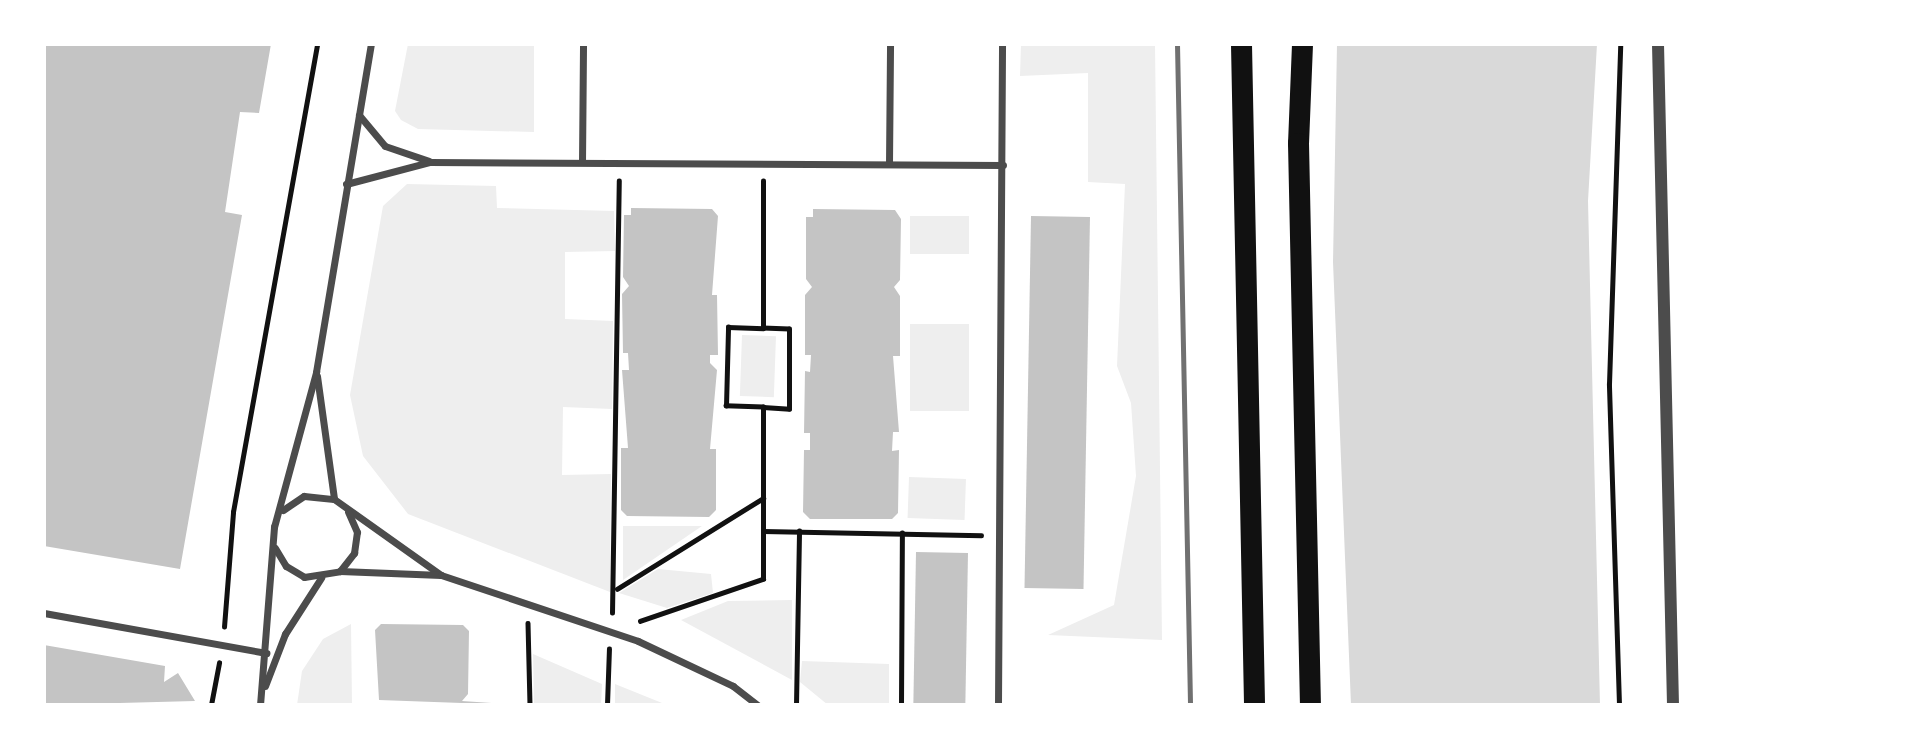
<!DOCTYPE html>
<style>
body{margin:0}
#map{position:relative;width:1926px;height:749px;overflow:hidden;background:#fff;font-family:Figtree,sans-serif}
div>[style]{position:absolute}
.green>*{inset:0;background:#eee;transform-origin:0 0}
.water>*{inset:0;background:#d9d9d9}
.building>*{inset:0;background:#c4c4c4;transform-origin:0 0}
.path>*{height:4.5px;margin:-2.25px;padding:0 2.25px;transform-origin:2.25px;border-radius:2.25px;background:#111}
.minor>*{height:7px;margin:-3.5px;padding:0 3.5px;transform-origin:3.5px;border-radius:3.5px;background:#4c4c4c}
.tertiary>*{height:12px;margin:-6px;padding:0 6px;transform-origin:6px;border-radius:6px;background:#4c4c4c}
.motorway>*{height:21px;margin:-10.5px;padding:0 10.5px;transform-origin:10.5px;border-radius:10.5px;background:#111}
.rail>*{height:5px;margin:-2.5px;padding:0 2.5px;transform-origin:2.5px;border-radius:2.5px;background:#707070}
span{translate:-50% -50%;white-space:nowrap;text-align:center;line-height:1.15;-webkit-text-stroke:7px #fff;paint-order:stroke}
.frame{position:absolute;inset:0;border:46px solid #fff;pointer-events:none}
</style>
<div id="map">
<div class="green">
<i style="clip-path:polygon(408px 44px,534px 44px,534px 132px,418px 129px,401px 120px,395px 111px)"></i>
<i style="clip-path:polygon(1021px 44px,1155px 44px,1162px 640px,1048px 635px,1114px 605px,1136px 476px,1131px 403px,1117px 366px,1125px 184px,1088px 182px,1088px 73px,1020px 76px)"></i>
<i style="clip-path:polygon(407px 184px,496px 186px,497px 208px,614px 211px,615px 251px,565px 252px,565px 319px,613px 321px,612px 409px,563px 407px,562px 475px,611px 474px,610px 592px,408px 514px,363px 456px,350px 395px,383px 206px)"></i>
<i style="left:910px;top:216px;width:59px;height:38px"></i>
<i style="left:910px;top:324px;width:59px;height:87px"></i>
<i style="left:742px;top:335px;width:34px;height:61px;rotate:2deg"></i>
<i style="left:909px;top:477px;width:57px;height:41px;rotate:2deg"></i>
<i style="clip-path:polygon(623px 526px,702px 526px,623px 580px)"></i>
<i style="clip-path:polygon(658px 569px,711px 574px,713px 593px,667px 608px,619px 593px)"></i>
<i style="clip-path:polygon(792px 600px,792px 680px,681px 620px,728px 601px)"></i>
<i style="clip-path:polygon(351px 624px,352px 705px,297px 705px,302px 671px,323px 639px)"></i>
<i style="clip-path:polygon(533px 654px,602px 684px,601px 705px,534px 705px)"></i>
<i style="clip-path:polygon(802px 661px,889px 664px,889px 705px,828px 705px,800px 682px)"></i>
<i style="clip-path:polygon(615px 684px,667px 705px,615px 705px)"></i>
</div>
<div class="water">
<i style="clip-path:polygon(1337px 44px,1597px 44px,1588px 201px,1600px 705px,1351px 705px,1333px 262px)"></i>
</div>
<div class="building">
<i style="clip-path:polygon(44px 44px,271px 44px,259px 113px,240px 112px,225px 212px,242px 215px,180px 569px,44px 546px)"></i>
<i style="clip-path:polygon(631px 208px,712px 209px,718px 216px,712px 295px,717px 295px,718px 355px,710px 355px,710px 363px,717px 370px,710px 449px,716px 449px,716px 510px,709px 517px,627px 516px,621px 510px,621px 448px,628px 448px,622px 370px,629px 370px,628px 353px,623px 353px,622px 294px,629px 286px,623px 277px,624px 215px,631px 215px)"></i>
<i style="clip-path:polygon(813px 209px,895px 210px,901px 219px,900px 280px,894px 287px,900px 296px,900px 356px,893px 356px,899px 432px,893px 432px,892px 451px,899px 450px,898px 513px,892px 519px,810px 519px,803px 512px,804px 450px,810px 450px,810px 433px,804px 433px,805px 371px,810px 372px,811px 355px,805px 355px,805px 295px,812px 287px,806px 279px,806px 217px,813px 217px)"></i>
<i style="left:1031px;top:216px;width:59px;height:372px;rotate:1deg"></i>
<i style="left:916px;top:552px;width:52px;height:153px;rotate:1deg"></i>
<i style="clip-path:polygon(381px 624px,463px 625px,469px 631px,468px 694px,462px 701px,520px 705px,379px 700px,375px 630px)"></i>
<i style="clip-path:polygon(44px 645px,165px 666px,164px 682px,178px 673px,195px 701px,44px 705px)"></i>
</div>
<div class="path">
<i style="left:763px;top:407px;width:26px;rotate:4deg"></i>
<i style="left:789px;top:409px;width:80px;rotate:-90deg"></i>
<i style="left:789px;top:329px;width:26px;rotate:-178deg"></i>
<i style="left:763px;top:531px;width:218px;rotate:1.1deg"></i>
<i style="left:617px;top:589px;width:172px;rotate:-31.9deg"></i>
<i style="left:612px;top:613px;width:432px;rotate:-89.1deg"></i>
<i style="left:640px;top:621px;width:130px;rotate:-18.9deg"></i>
<i style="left:763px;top:579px;width:172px;rotate:-90deg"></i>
<i style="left:763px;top:407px;width:37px;rotate:-178deg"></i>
<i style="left:726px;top:406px;width:79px;rotate:-88.5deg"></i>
<i style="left:728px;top:327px;width:35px;rotate:2deg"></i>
<i style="left:763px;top:328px;width:147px;rotate:-90deg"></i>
<i style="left:528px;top:623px;width:82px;rotate:88.6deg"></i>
<i style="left:224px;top:627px;width:115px;rotate:-85.5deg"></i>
<i style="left:233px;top:512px;width:475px;rotate:-79.8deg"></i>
<i style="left:211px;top:705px;width:43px;rotate:-79.2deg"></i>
<i style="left:607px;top:705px;width:56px;rotate:-88deg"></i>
<i style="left:796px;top:705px;width:174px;rotate:-89deg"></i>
<i style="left:901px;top:705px;width:172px;rotate:-89.7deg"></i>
<i style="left:1619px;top:705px;width:321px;rotate:-91.8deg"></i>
<i style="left:1609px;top:384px;width:340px;rotate:-88.1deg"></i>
</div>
<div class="minor">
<i style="left:359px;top:115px;width:40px;rotate:50deg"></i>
<i style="left:385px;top:146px;width:46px;rotate:18.8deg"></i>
<i style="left:582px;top:162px;width:118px;rotate:-89.5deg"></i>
<i style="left:889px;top:164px;width:120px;rotate:-89.5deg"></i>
<i style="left:346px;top:184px;width:87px;rotate:-14.7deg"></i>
<i style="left:430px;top:162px;width:573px;rotate:0.3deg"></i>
<i style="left:317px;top:376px;width:124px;rotate:82.1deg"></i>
<i style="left:283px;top:510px;width:25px;rotate:-34deg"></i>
<i style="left:304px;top:496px;width:30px;rotate:6deg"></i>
<i style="left:334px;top:499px;width:131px;rotate:35.4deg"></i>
<i style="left:275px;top:548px;width:21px;rotate:59deg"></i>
<i style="left:286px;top:566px;width:21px;rotate:31deg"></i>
<i style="left:304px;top:577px;width:36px;rotate:-9deg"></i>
<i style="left:340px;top:571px;width:23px;rotate:-52deg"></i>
<i style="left:354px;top:553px;width:21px;rotate:-82deg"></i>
<i style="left:357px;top:532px;width:22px;rotate:-114deg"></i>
<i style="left:340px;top:571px;width:101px;rotate:2.3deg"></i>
<i style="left:441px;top:575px;width:208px;rotate:18.5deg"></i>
<i style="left:638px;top:641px;width:105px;rotate:25.3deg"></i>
<i style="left:733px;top:686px;width:31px;rotate:38deg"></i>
<i style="left:44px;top:613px;width:226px;rotate:10.2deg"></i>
<i style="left:265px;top:686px;width:56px;rotate:-69deg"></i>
<i style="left:285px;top:634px;width:67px;rotate:-57.3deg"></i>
<i style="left:260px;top:705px;width:179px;rotate:-85.5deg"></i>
<i style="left:274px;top:527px;width:161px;rotate:-74.8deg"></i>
<i style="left:316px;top:372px;width:333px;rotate:-80.5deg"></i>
<i style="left:998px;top:705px;width:661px;rotate:-89.65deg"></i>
</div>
<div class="tertiary">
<i style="left:1658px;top:44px;width:661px;rotate:88.7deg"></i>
</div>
<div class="motorway">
<i style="left:1241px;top:44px;width:661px;rotate:88.87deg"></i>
<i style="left:1302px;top:44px;width:99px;rotate:92.3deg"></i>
<i style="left:1298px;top:143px;width:562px;rotate:88.78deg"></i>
</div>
<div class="rail">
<i style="left:1177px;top:44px;width:661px;rotate:88.87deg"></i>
</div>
<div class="frame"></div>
</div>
